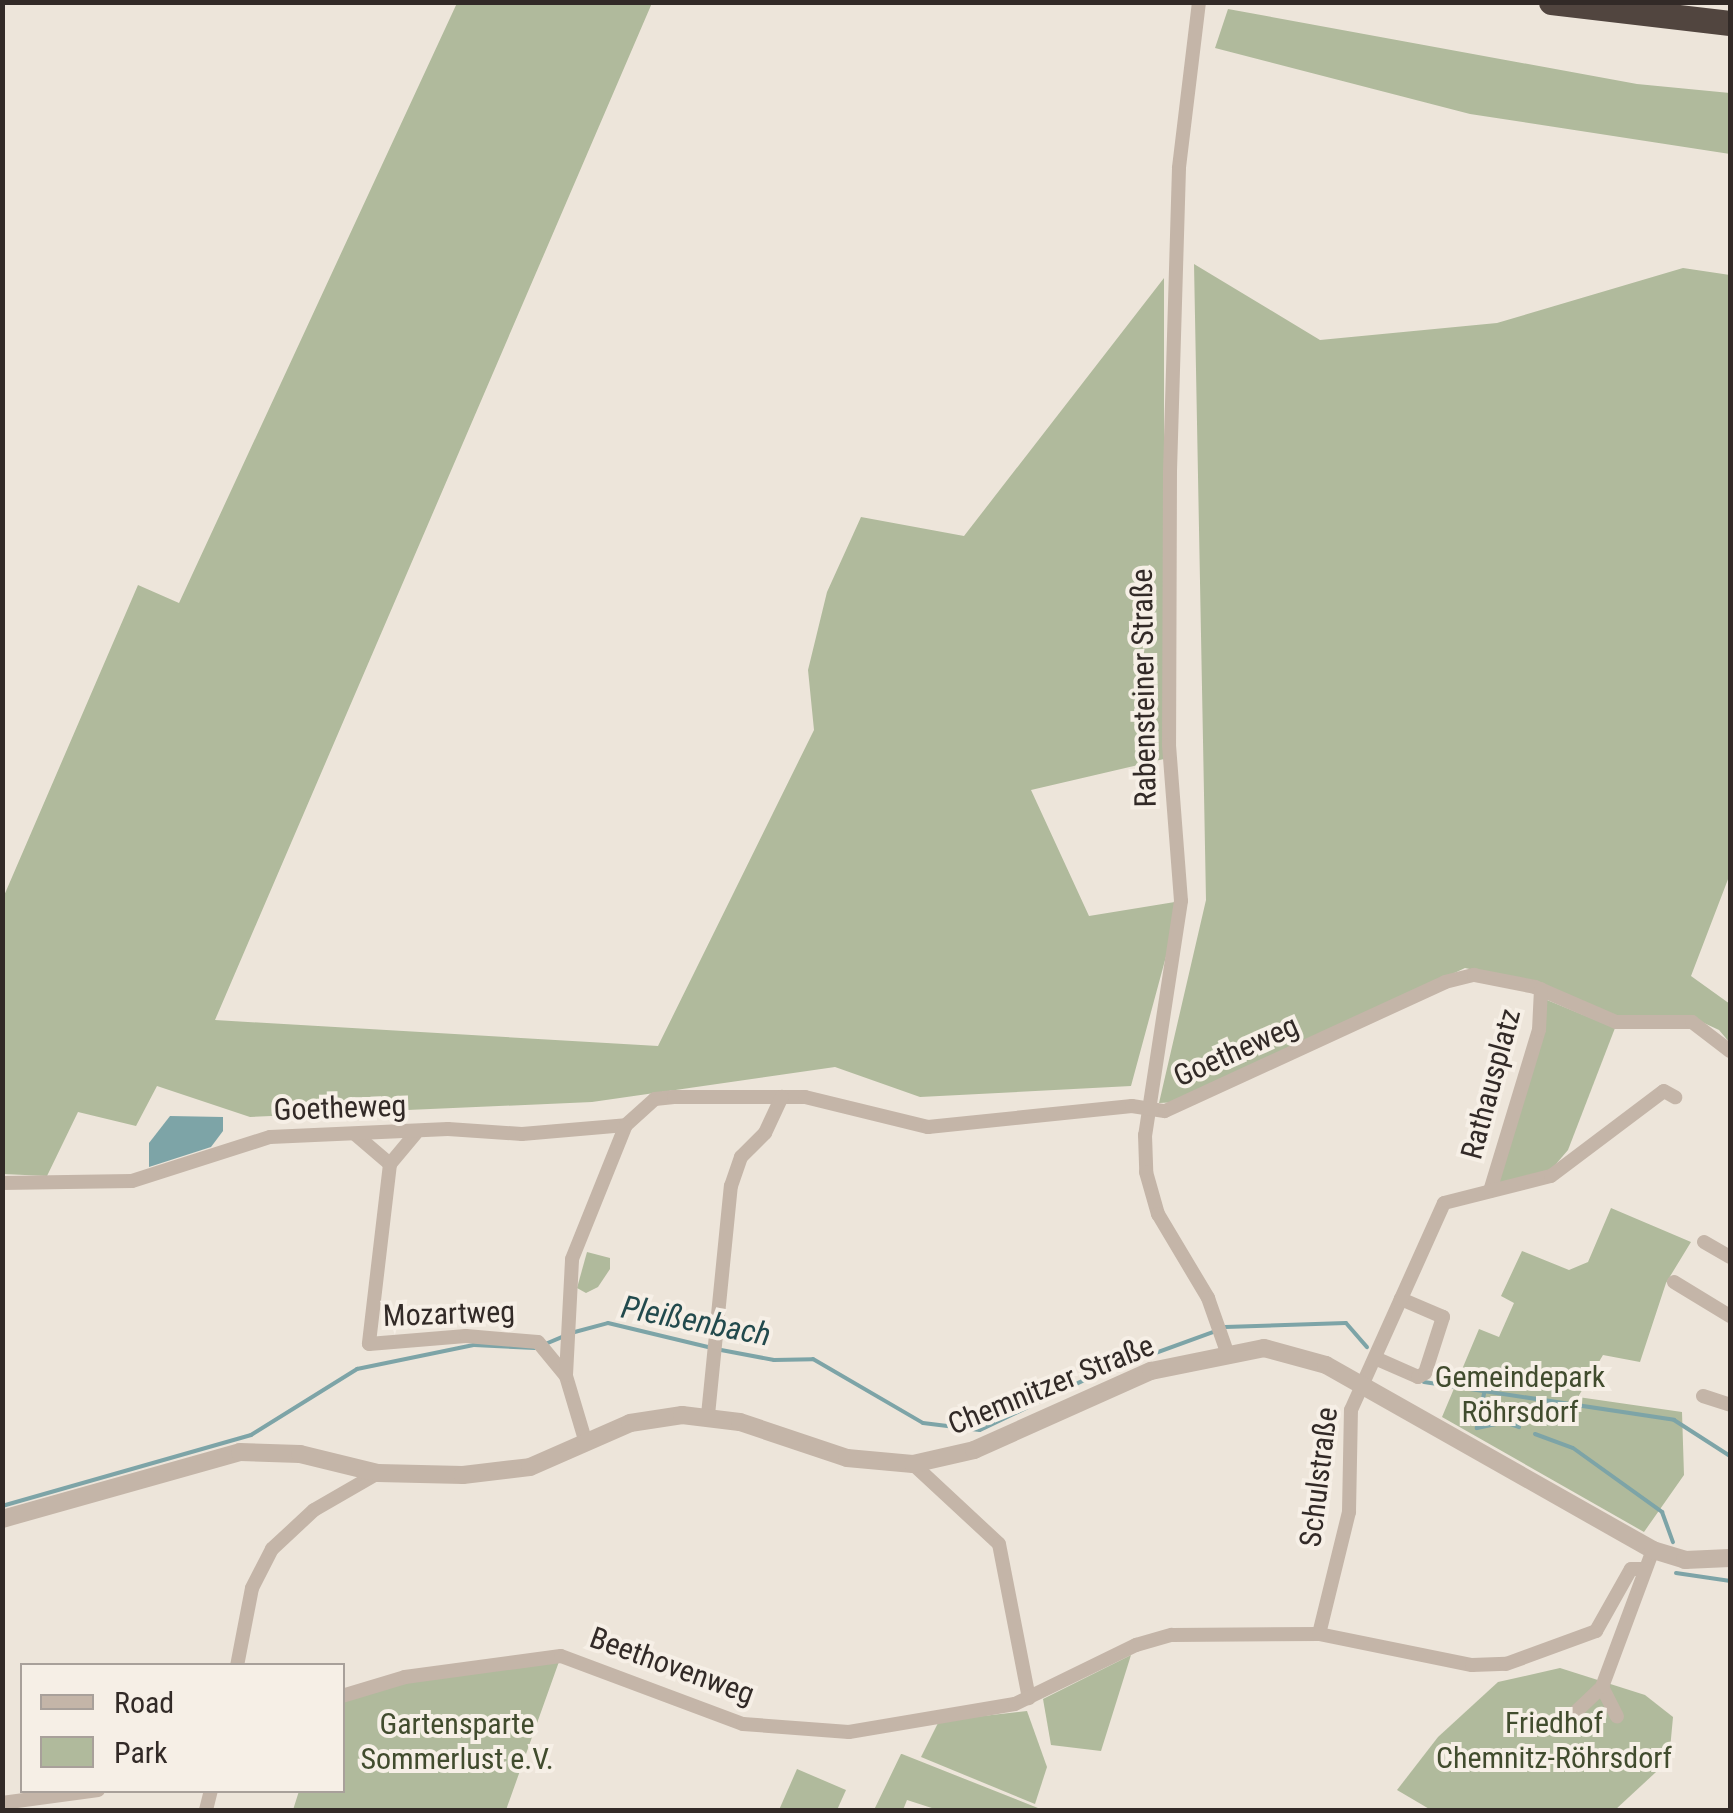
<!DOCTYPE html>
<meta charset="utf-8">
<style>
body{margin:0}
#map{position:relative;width:1733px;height:1813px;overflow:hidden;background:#ede5da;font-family:"Roboto Condensed",sans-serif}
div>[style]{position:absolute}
.green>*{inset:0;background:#b0ba9c}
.water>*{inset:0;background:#7da4a7}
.stream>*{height:4px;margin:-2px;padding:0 2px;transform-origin:2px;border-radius:2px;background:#7da4a7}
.minor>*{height:14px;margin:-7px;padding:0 7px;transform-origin:7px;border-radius:7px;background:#c4b5a8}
.tertiary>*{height:18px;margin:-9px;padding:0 9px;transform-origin:9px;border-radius:9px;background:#c4b5a8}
.motorway>*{height:25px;margin:-12.5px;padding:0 12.5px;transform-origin:12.5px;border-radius:12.5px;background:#51453f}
span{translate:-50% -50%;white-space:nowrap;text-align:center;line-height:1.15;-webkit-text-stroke:8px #f6efe6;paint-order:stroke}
.street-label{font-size:30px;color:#322a27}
.park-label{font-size:30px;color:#414c2e}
.water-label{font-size:32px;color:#224a4d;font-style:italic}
.frame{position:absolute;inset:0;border:5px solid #322a27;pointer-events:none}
.legend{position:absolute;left:20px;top:1663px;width:325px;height:130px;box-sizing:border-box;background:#f6efe6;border:2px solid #a8a09a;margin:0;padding:12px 18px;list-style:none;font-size:30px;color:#322a27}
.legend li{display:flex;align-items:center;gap:20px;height:50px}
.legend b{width:50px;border:2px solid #a8a09a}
</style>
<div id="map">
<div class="green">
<i style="clip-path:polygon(457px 3px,652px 3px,215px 1020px,658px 1046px,814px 730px,808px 670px,827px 592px,861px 517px,964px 536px,1164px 278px,1164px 759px,1031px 790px,1089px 916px,1181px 901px,1131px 1086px,920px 1097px,835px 1067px,592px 1102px,250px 1117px,157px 1086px,136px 1126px,78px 1112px,47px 1176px,3px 1174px,3px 898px,138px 585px,179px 603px)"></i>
<i style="clip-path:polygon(1228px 9px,1637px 84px,1730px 93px,1730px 154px,1470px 114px,1215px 48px)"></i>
<i style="clip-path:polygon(1194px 264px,1320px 340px,1497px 323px,1683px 268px,1730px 275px,1730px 874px,1691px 976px,1730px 1004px,1730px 1043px,1719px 1030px,1689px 1016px,1609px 1015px,1548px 986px,1465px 968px,1179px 1102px,1159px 1103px,1206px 900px)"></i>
<i style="clip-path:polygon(1547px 1000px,1615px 1028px,1568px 1150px,1550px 1171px,1498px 1184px)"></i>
<i style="clip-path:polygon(1611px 1208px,1691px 1242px,1666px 1283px,1640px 1362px,1603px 1355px,1578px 1397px,1682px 1412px,1684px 1475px,1644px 1532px,1442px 1417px,1479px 1329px,1499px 1337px,1514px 1303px,1501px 1296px,1522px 1251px,1569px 1270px,1588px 1262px)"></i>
<i style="clip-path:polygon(587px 1252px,610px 1258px,610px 1269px,598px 1287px,586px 1293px,577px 1288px)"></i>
<i style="clip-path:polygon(1131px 1655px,1101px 1751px,1051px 1745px,1043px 1699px)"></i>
<i style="clip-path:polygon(561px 1656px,506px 1810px,293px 1810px,299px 1791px,342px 1790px,343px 1696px,405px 1677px)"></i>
<i style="clip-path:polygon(1560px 1668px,1645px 1695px,1673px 1717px,1669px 1760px,1615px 1810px,1431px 1810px,1397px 1790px,1438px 1737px,1498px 1682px)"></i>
<i style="clip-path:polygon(1027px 1711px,1047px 1767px,1035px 1804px,921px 1757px,939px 1721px)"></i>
<i style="clip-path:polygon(901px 1754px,902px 1754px,1043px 1810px,938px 1810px,907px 1800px,903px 1810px,874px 1810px)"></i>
<i style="clip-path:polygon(797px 1769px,846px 1790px,837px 1810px,779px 1810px)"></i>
</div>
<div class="water">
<i style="clip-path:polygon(170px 1116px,223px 1117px,223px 1131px,211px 1147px,149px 1167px,149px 1143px)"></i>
</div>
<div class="stream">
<i style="left:1225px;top:1327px;width:121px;rotate:-1.9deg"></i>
<i style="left:1346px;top:1323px;width:32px;rotate:49deg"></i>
<i style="left:571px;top:1333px;width:38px;rotate:-15deg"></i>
<i style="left:608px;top:1323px;width:107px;rotate:13.5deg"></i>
<i style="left:543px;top:1345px;width:21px;rotate:-23deg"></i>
<i style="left:721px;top:1350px;width:54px;rotate:10.7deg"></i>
<i style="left:774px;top:1360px;width:39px;rotate:-1deg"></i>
<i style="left:813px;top:1359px;width:127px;rotate:30.2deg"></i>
<i style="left:923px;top:1423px;width:57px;rotate:7deg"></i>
<i style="left:980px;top:1430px;width:127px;rotate:-25.6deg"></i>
<i style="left:1095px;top:1375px;width:129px;rotate:-20deg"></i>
<i style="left:1424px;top:1382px;width:253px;rotate:8.6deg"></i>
<i style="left:1674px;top:1420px;width:67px;rotate:32.7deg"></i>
<i style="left:1485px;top:1389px;width:40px;rotate:102deg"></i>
<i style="left:1477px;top:1428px;width:29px;rotate:-12deg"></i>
<i style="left:1505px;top:1422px;width:15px;rotate:20deg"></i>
<i style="left:1535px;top:1434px;width:40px;rotate:20.2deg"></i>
<i style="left:1573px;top:1448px;width:110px;rotate:35.7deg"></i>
<i style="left:1662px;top:1512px;width:32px;rotate:70deg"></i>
<i style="left:2px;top:1506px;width:259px;rotate:-15.9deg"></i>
<i style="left:251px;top:1435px;width:125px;rotate:-31.9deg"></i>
<i style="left:357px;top:1369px;width:119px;rotate:-11.6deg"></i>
<i style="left:474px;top:1345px;width:61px;rotate:2.8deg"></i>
<i style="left:1676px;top:1573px;width:55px;rotate:8.4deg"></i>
</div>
<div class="minor">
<i style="left:1199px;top:2px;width:167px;rotate:96.9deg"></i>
<i style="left:1179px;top:168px;width:304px;rotate:91.7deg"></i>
<i style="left:1170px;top:472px;width:273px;rotate:90.2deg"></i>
<i style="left:1169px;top:745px;width:156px;rotate:85.6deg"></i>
<i style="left:1181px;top:901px;width:237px;rotate:98.7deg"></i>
<i style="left:1145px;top:1135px;width:37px;rotate:88deg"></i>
<i style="left:1146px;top:1172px;width:44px;rotate:74.1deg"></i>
<i style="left:1158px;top:1214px;width:98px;rotate:59.2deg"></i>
<i style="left:1208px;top:1298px;width:57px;rotate:70.6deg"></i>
<i style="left:356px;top:1135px;width:45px;rotate:40.5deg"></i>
<i style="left:390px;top:1164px;width:181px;rotate:96.7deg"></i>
<i style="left:369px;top:1344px;width:97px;rotate:-4.7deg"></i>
<i style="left:466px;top:1336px;width:72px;rotate:4.8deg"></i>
<i style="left:538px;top:1342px;width:44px;rotate:50.5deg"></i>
<i style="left:566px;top:1376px;width:70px;rotate:73.4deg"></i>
<i style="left:390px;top:1164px;width:40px;rotate:-50deg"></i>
<i style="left:2px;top:1183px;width:130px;rotate:-0.9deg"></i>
<i style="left:132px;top:1181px;width:145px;rotate:-17.7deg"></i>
<i style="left:270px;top:1137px;width:178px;rotate:-2.6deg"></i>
<i style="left:448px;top:1129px;width:74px;rotate:3.9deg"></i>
<i style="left:522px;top:1134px;width:104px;rotate:-4.9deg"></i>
<i style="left:626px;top:1125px;width:39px;rotate:-42deg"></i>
<i style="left:655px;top:1099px;width:19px;rotate:-6deg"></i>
<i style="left:674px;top:1097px;width:131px"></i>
<i style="left:805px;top:1097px;width:127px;rotate:13.7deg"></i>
<i style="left:928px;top:1127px;width:205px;rotate:-5.9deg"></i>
<i style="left:1132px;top:1106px;width:33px;rotate:9deg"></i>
<i style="left:1165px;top:1111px;width:308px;rotate:-24.7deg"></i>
<i style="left:1445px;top:982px;width:30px;rotate:-14deg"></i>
<i style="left:1474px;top:975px;width:62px;rotate:11.1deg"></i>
<i style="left:1535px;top:987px;width:88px;rotate:23.4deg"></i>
<i style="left:1616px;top:1022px;width:76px"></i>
<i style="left:1692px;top:1022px;width:48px;rotate:37.3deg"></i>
<i style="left:1490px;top:1191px;width:168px;rotate:-73.1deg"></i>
<i style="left:1539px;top:1030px;width:41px;rotate:-87.2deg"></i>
<i style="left:1704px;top:1242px;width:30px;rotate:30deg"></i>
<i style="left:1674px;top:1282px;width:66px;rotate:31.3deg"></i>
<i style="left:1375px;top:1358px;width:47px;rotate:23.8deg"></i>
<i style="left:1418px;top:1377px;width:8px;rotate:-30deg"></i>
<i style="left:1425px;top:1373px;width:59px;rotate:-72.2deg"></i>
<i style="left:1443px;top:1317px;width:46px;rotate:-156.8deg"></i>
<i style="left:566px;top:1375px;width:116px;rotate:-87deg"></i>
<i style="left:572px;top:1259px;width:144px;rotate:-68.1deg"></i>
<i style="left:1703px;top:1396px;width:28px;rotate:18deg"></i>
<i style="left:708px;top:1415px;width:230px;rotate:-84.3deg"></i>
<i style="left:731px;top:1186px;width:31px;rotate:-71deg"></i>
<i style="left:741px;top:1157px;width:34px;rotate:-45deg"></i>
<i style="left:765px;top:1133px;width:40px;rotate:-65deg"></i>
<i style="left:913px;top:1464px;width:117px;rotate:42.9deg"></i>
<i style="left:999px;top:1544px;width:157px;rotate:79deg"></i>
<i style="left:1319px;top:1634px;width:126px;rotate:-76.2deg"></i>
<i style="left:1349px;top:1512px;width:102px;rotate:-88.9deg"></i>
<i style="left:1351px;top:1410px;width:227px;rotate:-65.8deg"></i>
<i style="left:1444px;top:1203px;width:110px;rotate:-14.2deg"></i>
<i style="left:1551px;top:1176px;width:141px;rotate:-37deg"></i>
<i style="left:1664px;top:1091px;width:13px;rotate:29deg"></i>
<i style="left:237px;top:1666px;width:79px;rotate:-79.1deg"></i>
<i style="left:252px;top:1588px;width:44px;rotate:-62.9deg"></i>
<i style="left:272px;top:1549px;width:57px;rotate:-42.9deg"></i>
<i style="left:314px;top:1510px;width:74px;rotate:-30deg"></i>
<i style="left:1602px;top:1687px;width:33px;rotate:63deg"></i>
<i style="left:342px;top:1696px;width:66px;rotate:-16.8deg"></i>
<i style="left:405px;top:1677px;width:157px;rotate:-7.7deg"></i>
<i style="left:561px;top:1656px;width:194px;rotate:20.5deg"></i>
<i style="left:743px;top:1724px;width:106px;rotate:4.3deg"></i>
<i style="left:849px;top:1732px;width:168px;rotate:-9.6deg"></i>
<i style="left:1015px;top:1704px;width:135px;rotate:-26deg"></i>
<i style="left:1136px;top:1645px;width:37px;rotate:-16deg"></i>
<i style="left:1172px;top:1635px;width:147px;rotate:-0.4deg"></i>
<i style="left:1319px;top:1634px;width:156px;rotate:11.5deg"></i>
<i style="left:1472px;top:1665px;width:34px;rotate:-2deg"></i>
<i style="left:1506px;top:1664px;width:96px;rotate:-20.1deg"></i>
<i style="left:1596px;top:1631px;width:71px;rotate:-60.6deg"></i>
<i style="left:1631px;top:1569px;width:14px"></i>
<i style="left:1564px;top:1723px;width:52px;rotate:-43.5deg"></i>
<i style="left:1602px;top:1687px;width:146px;rotate:-69.6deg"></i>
<i style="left:2px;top:1803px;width:97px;rotate:-7.7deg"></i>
<i style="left:206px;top:1810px;width:21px;rotate:-76deg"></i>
</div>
<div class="tertiary">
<i style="left:2px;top:1519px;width:247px;rotate:-15.7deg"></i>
<i style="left:240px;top:1452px;width:60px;rotate:1.9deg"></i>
<i style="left:300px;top:1454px;width:80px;rotate:13.7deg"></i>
<i style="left:378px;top:1473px;width:85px;rotate:1.3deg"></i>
<i style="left:463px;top:1475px;width:67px;rotate:-6.8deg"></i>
<i style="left:530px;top:1467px;width:109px;rotate:-23.7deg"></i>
<i style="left:630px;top:1423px;width:53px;rotate:-8.7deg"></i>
<i style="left:682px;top:1415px;width:58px;rotate:6.9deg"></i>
<i style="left:740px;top:1422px;width:113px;rotate:18.6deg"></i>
<i style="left:847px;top:1458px;width:66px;rotate:5.2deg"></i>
<i style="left:913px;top:1464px;width:63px;rotate:-12.9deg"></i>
<i style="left:974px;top:1450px;width:194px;rotate:-24.1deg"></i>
<i style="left:1151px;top:1371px;width:115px;rotate:-11.5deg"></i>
<i style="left:1264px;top:1348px;width:64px;rotate:15.3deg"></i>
<i style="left:1326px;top:1365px;width:376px;rotate:29.5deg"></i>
<i style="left:1653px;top:1550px;width:34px;rotate:17deg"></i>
<i style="left:1685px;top:1560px;width:45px;rotate:-2.5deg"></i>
</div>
<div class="motorway">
<i style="left:1551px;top:2px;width:180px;rotate:6.7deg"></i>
</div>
<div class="street-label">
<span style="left:1144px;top:688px;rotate:-91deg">Rabensteiner Straße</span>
<span style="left:1236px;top:1051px;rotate:-24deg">Goetheweg</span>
<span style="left:1491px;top:1084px;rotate:-75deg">Rathausplatz</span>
<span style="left:340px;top:1108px;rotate:-2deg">Goetheweg</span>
<span style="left:449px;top:1314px;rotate:-2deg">Mozartweg</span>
<span style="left:1051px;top:1385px;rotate:-22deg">Chemnitzer Straße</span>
<span style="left:1319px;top:1477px;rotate:-83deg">Schulstraße</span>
<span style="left:672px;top:1666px;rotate:20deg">Beethovenweg</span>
</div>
<div class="park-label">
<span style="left:1520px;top:1394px">Gemeindepark<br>Röhrsdorf</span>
<span style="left:1554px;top:1740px">Friedhof<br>Chemnitz-Röhrsdorf</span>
<span style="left:457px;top:1741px">Gartensparte<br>Sommerlust e.V.</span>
</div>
<div class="water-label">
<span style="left:696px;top:1321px;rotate:11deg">Pleißenbach</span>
</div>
<div class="frame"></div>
<ul class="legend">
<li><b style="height:12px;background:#c4b5a8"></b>Road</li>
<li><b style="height:28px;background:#b0ba9c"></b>Park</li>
</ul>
</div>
